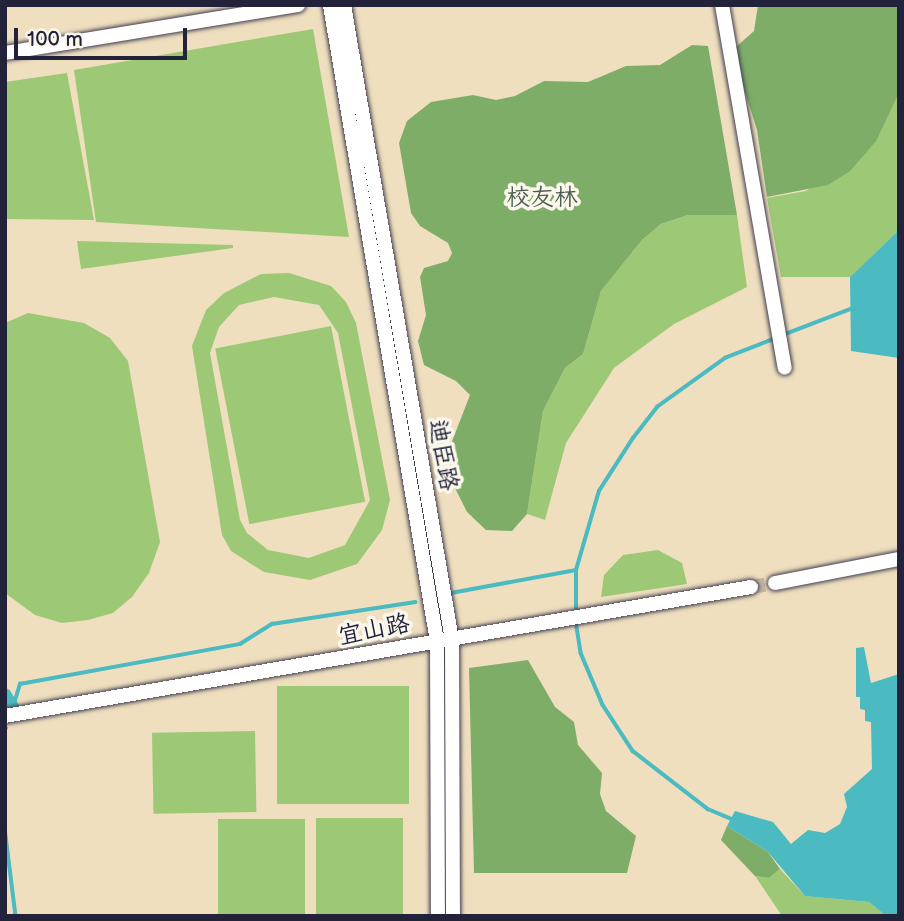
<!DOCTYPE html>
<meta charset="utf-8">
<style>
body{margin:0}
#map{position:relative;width:904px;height:921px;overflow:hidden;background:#efdfbf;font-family:"Balsamiq Sans","LXGW WenKai TC",sans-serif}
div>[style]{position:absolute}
.green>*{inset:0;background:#9dc977;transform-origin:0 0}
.forest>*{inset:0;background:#7ead68}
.water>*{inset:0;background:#4bbac1}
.stream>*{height:3.5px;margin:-1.75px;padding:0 1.75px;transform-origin:1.75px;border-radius:1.75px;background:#4bbac1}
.canal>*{height:12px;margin:-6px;padding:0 6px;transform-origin:6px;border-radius:6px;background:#4bbac1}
.minor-tunnel>*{height:14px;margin-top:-7px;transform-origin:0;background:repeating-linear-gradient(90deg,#c6b9a5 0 14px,transparent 0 21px)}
.roads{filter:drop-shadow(0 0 2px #413e4f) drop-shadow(0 0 2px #413e4f)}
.minor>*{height:14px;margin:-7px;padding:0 7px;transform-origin:7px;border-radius:7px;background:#fff}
span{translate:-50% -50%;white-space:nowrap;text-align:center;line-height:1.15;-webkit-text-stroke:7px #fbf7ec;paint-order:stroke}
.park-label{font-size:24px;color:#4d5c50}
.street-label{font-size:24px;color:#22223b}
.frame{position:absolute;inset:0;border:7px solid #22223b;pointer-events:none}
.scale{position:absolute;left:14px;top:28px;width:173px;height:32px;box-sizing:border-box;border:4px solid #22223b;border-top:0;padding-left:9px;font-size:21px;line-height:24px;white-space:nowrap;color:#22223b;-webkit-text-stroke:5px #fbf7ec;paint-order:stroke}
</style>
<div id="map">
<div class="green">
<i style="clip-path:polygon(313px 29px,349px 237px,96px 222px,74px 70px)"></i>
<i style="clip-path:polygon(67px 73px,94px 220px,5px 219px,5px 82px)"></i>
<i style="clip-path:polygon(899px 93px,899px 230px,850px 277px,781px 277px,767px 198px,806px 191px,877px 140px)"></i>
<i style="clip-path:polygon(688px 215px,737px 215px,747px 287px,674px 324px,614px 368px,566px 443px,545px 520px,527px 514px,543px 411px,565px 368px,583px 354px,601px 291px,642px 240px,661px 224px)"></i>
<i style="clip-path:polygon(77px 241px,233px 245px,233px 248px,81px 269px)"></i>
<i style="clip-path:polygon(evenodd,289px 273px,331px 286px,346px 302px,356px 323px,390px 500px,382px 530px,357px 564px,310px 580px,264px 572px,231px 551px,222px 535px,192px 346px,206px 310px,224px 293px,261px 274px,289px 273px,274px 297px,319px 305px,338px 333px,370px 500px,345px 545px,309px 558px,268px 550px,247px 533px,240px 520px,210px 353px,219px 327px,239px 305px,274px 297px)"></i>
<i style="clip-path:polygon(28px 313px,84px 323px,110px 338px,128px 361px,160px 542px,149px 573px,132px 597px,113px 613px,88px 620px,62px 623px,35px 615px,5px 593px,5px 323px)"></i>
<i style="left:331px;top:326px;width:179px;height:118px;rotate:79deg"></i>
<i style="clip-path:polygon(658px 550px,682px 563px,687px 584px,601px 597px,604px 575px,623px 555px)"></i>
<i style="left:409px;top:686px;width:118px;height:132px;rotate:90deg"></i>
<i style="left:255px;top:731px;width:81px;height:103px;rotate:89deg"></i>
<i style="left:316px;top:818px;width:87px;height:98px"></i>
<i style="left:218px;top:819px;width:87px;height:97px"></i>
<i style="clip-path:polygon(780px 869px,805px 896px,869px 902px,886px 916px,782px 916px,755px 876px,769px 878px)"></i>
</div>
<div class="forest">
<i style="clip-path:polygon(758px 5px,899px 5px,899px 93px,877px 140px,850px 171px,828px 185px,767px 197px,757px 130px,737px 66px,736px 47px,754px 31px)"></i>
<i style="clip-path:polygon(692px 45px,708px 46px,737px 215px,688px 215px,661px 224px,642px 240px,601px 291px,583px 354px,565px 368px,543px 411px,527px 514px,512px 531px,486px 530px,467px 512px,453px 484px,451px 444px,470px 395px,456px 381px,424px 365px,418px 341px,426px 315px,420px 277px,424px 268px,448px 261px,452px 253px,448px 243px,420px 226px,411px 213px,399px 143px,407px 121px,431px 102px,473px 95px,496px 100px,515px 96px,544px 81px,588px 82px,626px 66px,660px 65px)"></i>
<i style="clip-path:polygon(528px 660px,555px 707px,574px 722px,578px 745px,602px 773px,600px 794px,606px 811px,636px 836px,627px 873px,474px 873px,469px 668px)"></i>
<i style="clip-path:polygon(727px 826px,768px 852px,780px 869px,769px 878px,755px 876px,721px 840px)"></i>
</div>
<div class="water">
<i style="clip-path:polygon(899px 230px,899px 358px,851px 351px,850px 277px)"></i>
<i style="clip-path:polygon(864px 647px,871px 683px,899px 674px,899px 916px,886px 916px,869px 902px,805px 896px,768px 852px,727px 826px,735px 811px,773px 822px,791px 844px,808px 830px,825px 833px,840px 824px,847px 807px,844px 794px,872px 769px,871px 722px,865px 721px,865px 710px,860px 709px,860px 697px,856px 697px,856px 648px)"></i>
</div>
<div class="stream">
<i style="left:783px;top:335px;width:75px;rotate:-21.1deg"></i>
<i style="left:451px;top:593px;width:127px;rotate:-10.4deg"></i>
<i style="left:576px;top:614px;width:44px;rotate:-90deg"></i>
<i style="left:576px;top:570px;width:82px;rotate:-73.8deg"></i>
<i style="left:599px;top:491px;width:63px;rotate:-57.3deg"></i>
<i style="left:633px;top:438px;width:39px;rotate:-52deg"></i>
<i style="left:657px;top:407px;width:84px;rotate:-35.8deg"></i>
<i style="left:725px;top:358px;width:55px;rotate:-21.4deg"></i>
<i style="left:576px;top:621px;width:32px;rotate:81deg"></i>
<i style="left:581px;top:653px;width:56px;rotate:67.1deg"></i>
<i style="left:603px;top:705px;width:55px;rotate:56.9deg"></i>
<i style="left:633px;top:751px;width:95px;rotate:37.7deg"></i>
<i style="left:708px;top:809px;width:25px;rotate:23deg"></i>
<i style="left:13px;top:707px;width:24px;rotate:-73deg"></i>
<i style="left:20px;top:684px;width:224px;rotate:-10.3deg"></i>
<i style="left:240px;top:644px;width:38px;rotate:-32deg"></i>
<i style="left:272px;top:624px;width:145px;rotate:-8.7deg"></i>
<i style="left:5px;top:729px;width:1px;rotate:-45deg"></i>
<i style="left:5px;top:828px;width:89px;rotate:82.9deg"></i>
</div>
<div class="canal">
<i style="left:5px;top:694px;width:15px;rotate:58deg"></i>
</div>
<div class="minor-tunnel">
<i style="left:751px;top:587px;width:24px;rotate:-9deg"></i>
</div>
<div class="roads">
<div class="minor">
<i style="left:330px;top:5px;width:646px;rotate:80.46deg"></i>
<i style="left:437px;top:642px;width:274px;rotate:89.8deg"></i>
<i style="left:344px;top:5px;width:644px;rotate:80.35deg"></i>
<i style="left:452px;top:640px;width:276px;rotate:89.8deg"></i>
<i style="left:722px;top:5px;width:368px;rotate:80.2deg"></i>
<i style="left:5px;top:53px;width:297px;rotate:-9.3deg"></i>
<i style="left:775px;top:583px;width:126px;rotate:-11deg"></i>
<i style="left:5px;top:716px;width:757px;rotate:-9.81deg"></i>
</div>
</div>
<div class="park-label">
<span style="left:542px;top:198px">校友林</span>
</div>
<div class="street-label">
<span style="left:443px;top:455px;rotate:80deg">迪臣路</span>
<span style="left:374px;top:630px;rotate:-11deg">宜山路</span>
</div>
<div class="frame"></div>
<div class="scale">100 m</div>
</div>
